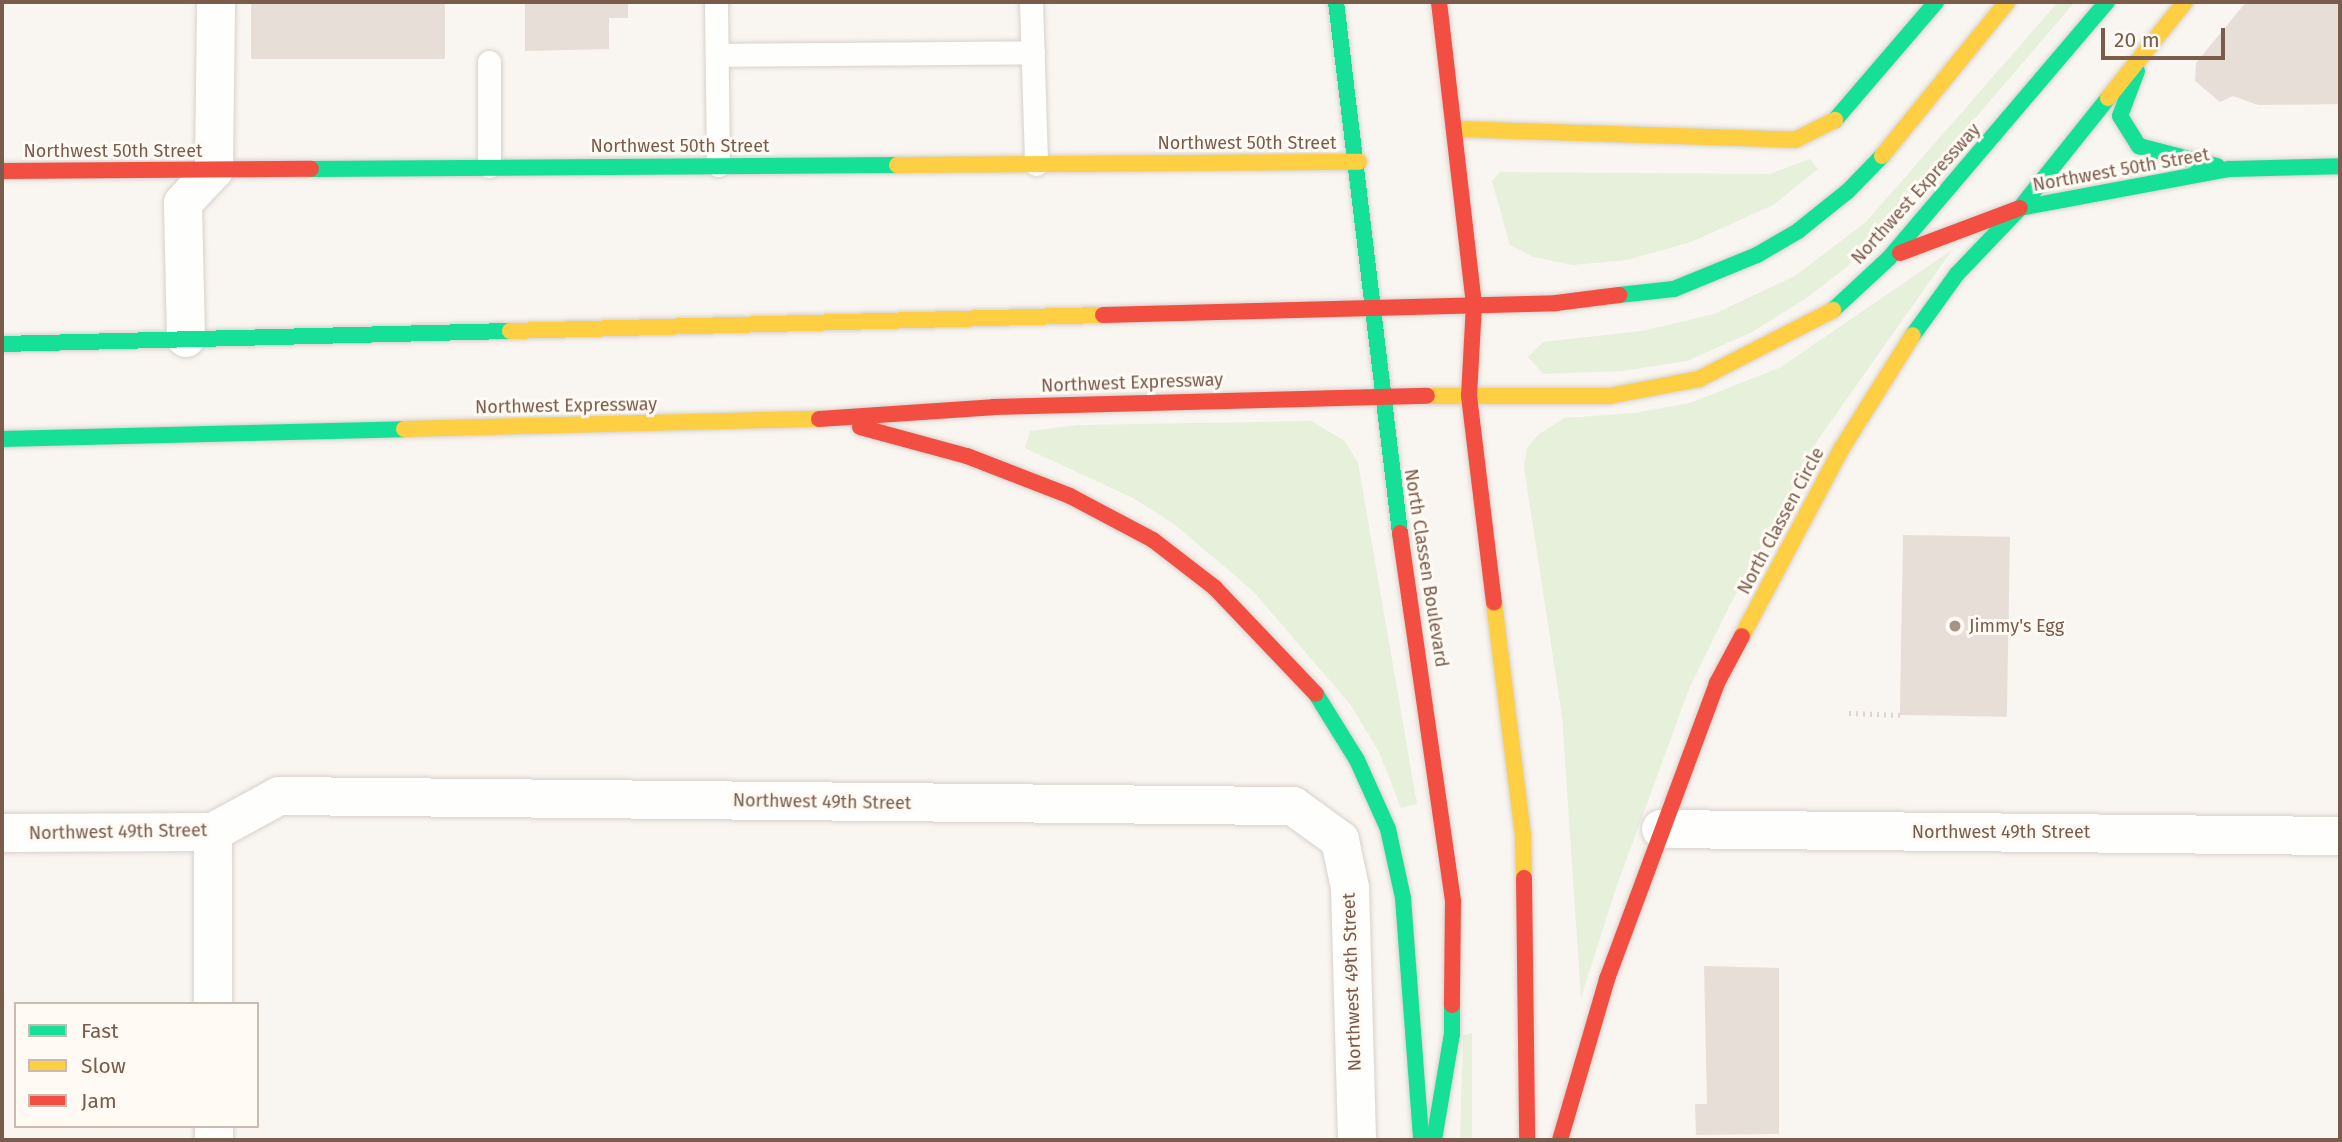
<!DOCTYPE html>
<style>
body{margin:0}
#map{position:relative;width:2342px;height:1142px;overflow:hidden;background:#f9f5f0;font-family:"Fira Sans",sans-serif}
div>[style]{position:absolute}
.green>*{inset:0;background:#e7f0db}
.building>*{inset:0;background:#e6ded7;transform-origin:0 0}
.path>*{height:4.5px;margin-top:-2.25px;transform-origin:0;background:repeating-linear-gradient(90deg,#dcd5d0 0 2px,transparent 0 7px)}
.roads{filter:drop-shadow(0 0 2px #d7d1cb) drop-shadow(0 0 2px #d7d1cb)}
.lane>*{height:23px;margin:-11.5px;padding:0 11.5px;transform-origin:11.5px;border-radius:11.5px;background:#fefefd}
.street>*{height:38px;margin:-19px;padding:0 19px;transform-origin:19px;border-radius:19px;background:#fefefd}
.fast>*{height:16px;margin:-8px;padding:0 8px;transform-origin:8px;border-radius:8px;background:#16e098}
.slow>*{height:16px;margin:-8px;padding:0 8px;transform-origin:8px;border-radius:8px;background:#ffcf43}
.jam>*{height:16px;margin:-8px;padding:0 8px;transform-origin:8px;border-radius:8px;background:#f24e42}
.dots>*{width:19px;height:19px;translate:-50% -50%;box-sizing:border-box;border:4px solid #fffaf3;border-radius:50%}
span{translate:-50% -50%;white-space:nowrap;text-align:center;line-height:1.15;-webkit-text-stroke:6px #fffaf3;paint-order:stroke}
.street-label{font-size:18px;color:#7a5c4d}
.poi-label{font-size:18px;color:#7a5c4d}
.left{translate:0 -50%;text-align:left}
.frame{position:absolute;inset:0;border:4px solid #7a5c4d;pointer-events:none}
.legend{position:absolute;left:14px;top:1002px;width:245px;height:126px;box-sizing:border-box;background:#fffaf3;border:2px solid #cabbb1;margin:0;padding:9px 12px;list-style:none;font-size:21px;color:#7a5c4d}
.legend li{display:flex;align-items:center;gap:14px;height:35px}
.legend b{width:35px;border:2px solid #cabbb1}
.scale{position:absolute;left:2101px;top:28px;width:124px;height:32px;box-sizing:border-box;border:4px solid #7a5c4d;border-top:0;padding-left:9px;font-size:21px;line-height:24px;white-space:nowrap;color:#7a5c4d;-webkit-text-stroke:5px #fffaf3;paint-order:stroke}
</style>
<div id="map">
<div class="green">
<i style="clip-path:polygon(2058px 2px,2075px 2px,1848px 266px,1805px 299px,1752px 332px,1687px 361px,1622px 371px,1543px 374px,1528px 357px,1543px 342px,1642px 331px,1714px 314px,1795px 276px,1866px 222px)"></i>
<i style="clip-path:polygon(1810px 159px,1818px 169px,1773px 205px,1691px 242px,1627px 260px,1573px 265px,1533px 257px,1510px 245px,1492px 181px,1500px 172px,1770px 174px)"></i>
<i style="clip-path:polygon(1952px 250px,1817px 441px,1727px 611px,1689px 689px,1616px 888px,1581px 998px,1562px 716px,1524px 467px,1527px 448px,1538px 435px,1564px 418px,1635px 413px,1690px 403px,1781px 367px)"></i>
<i style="clip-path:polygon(1311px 421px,1345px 441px,1358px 463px,1417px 804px,1401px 808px,1379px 752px,1350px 704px,1253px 591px,1174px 524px,1133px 498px,1025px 448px,1030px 431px,1079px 425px)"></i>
<i style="clip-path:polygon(1472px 1033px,1472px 1140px,1460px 1140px,1463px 1036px)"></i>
</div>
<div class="building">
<i style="left:251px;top:2px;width:194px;height:57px"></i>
<i style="clip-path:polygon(525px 2px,628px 2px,628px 18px,609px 18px,609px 49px,525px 51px)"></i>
<i style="clip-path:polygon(2246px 2px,2340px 2px,2340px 104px,2258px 105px,2233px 96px,2220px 102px,2195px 81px,2196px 63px)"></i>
<i style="left:1903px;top:535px;width:107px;height:180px;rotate:1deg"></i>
<i style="clip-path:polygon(1704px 966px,1779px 968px,1779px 1134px,1696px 1135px,1695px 1104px,1707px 1104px)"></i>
</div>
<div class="path">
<i style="left:1849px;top:713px;width:51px;rotate:2.2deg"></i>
</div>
<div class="roads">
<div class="lane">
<i style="left:716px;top:2px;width:163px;rotate:89.3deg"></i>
<i style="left:1031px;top:2px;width:162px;rotate:88.2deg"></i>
<i style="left:717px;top:55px;width:316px;rotate:-0.5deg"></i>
<i style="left:489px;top:62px;width:104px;rotate:90deg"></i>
</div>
<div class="street">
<i style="left:186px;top:338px;width:135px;rotate:-91.3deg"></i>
<i style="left:183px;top:203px;width:45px;rotate:-46.8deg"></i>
<i style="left:214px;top:170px;width:168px;rotate:-89.3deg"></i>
<i style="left:1661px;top:829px;width:679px;rotate:0.59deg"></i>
<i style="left:213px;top:832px;width:172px;rotate:90deg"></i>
<i style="left:2px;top:833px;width:211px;rotate:-0.3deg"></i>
<i style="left:213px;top:832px;width:75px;rotate:-28.6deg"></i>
<i style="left:279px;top:796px;width:1014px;rotate:0.57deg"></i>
<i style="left:1293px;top:806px;width:58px;rotate:35.9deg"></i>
<i style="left:1340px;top:840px;width:49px;rotate:78.2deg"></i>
<i style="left:1350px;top:888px;width:252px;rotate:88.4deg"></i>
<i style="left:214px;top:1126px;width:14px;rotate:90deg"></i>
</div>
<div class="fast">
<i style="left:1336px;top:2px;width:535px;rotate:83.13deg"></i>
<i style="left:2137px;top:71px;width:48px;rotate:110.7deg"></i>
<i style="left:2120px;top:116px;width:36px;rotate:58deg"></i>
<i style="left:2139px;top:146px;width:81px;rotate:14.4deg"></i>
<i style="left:1835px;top:120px;width:155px;rotate:-49.4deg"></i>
<i style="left:311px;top:169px;width:586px;rotate:-0.39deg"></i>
<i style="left:2020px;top:208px;width:213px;rotate:-10.6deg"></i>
<i style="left:2229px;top:169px;width:111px;rotate:-1.5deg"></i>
<i style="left:1619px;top:295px;width:55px;rotate:-6.2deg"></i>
<i style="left:1674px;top:289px;width:90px;rotate:-22.3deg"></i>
<i style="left:1757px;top:255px;width:48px;rotate:-30.3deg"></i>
<i style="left:1798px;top:231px;width:64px;rotate:-38.7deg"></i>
<i style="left:1848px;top:191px;width:49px;rotate:-45.8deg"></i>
<i style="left:1833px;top:310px;width:76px;rotate:-42.9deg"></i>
<i style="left:1889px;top:258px;width:336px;rotate:-49.6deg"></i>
<i style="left:1913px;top:335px;width:75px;rotate:-54.2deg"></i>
<i style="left:1957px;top:274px;width:91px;rotate:-46.3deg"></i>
<i style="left:2020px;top:208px;width:141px;rotate:-51.3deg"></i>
<i style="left:2px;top:344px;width:508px;rotate:-1.47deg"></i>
<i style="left:2px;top:439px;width:402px;rotate:-1.4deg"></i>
<i style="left:1316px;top:694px;width:78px;rotate:58.2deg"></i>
<i style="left:1357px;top:760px;width:76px;rotate:65.8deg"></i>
<i style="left:1388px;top:829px;width:71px;rotate:77.7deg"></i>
<i style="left:1403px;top:898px;width:243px;rotate:85.7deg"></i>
<i style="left:1434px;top:1140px;width:108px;rotate:-80.4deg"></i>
<i style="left:1452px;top:1034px;width:29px;rotate:-90deg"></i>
</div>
<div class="slow">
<i style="left:2108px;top:98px;width:123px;rotate:-51.3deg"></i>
<i style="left:1454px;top:129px;width:341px;rotate:1.8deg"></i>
<i style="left:1795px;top:140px;width:45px;rotate:-26.6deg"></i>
<i style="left:1882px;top:156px;width:198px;rotate:-50.9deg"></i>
<i style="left:897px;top:165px;width:462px;rotate:-0.4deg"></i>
<i style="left:510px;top:331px;width:593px;rotate:-1.55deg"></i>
<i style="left:1427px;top:396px;width:182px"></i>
<i style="left:1609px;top:396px;width:92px;rotate:-10.7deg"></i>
<i style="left:1699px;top:379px;width:151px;rotate:-27.2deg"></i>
<i style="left:404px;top:429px;width:415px;rotate:-1.4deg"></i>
<i style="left:1494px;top:602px;width:234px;rotate:82.9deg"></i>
<i style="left:1523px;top:834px;width:44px;rotate:88.7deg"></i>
<i style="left:1742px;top:636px;width:213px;rotate:-62deg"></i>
<i style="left:1842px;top:448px;width:133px;rotate:-57.9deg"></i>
</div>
<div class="jam">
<i style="left:1439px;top:2px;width:304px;rotate:83.4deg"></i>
<i style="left:1474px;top:304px;width:92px;rotate:93.1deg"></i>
<i style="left:1469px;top:396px;width:208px;rotate:83.1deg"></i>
<i style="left:2px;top:171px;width:309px;rotate:-0.4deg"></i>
<i style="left:1900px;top:253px;width:128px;rotate:-20.6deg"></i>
<i style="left:1103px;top:315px;width:453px;rotate:-1.5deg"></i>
<i style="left:1556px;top:303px;width:64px;rotate:-7.2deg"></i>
<i style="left:819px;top:419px;width:174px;rotate:-3.9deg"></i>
<i style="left:993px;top:407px;width:434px;rotate:-1.5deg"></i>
<i style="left:860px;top:427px;width:111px;rotate:15.2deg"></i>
<i style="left:967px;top:456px;width:110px;rotate:21.2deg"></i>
<i style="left:1070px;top:496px;width:94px;rotate:27.9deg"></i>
<i style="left:1153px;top:540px;width:78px;rotate:37.7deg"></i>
<i style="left:1215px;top:588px;width:146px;rotate:46.4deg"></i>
<i style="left:1400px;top:533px;width:372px;rotate:81.8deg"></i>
<i style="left:1453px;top:901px;width:104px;rotate:90.6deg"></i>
<i style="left:1524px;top:878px;width:262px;rotate:89.3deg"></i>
<i style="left:1560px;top:1140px;width:168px;rotate:-73.7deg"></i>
<i style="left:1607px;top:979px;width:316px;rotate:-69.6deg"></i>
<i style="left:1717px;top:683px;width:53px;rotate:-62deg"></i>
</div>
</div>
<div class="dots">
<i style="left:1955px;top:626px;background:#a69286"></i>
</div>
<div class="street-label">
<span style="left:1247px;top:143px">Northwest 50th Street</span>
<span style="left:680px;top:146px">Northwest 50th Street</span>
<span style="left:113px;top:151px">Northwest 50th Street</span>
<span style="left:2121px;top:170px;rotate:-10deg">Northwest 50th Street</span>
<span style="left:1916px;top:194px;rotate:-48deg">Northwest Expressway</span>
<span style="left:1132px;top:383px;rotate:-2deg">Northwest Expressway</span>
<span style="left:566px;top:406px;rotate:-1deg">Northwest Expressway</span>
<span style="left:1781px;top:521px;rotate:-62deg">North Classen Circle</span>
<span style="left:1426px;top:568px;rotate:81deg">North Classen Boulevard</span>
<span style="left:822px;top:802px;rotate:1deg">Northwest 49th Street</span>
<span style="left:118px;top:832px;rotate:-1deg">Northwest 49th Street</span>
<span style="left:2001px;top:832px">Northwest 49th Street</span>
<span style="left:1352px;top:982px;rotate:-92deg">Northwest 49th Street</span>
</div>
<div class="poi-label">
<span class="left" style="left:1969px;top:626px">Jimmy's Egg</span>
</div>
<div class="frame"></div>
<ul class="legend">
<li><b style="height:9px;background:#16e098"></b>Fast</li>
<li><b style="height:9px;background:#ffcf43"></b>Slow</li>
<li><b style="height:9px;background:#f24e42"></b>Jam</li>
</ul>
<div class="scale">20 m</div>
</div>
